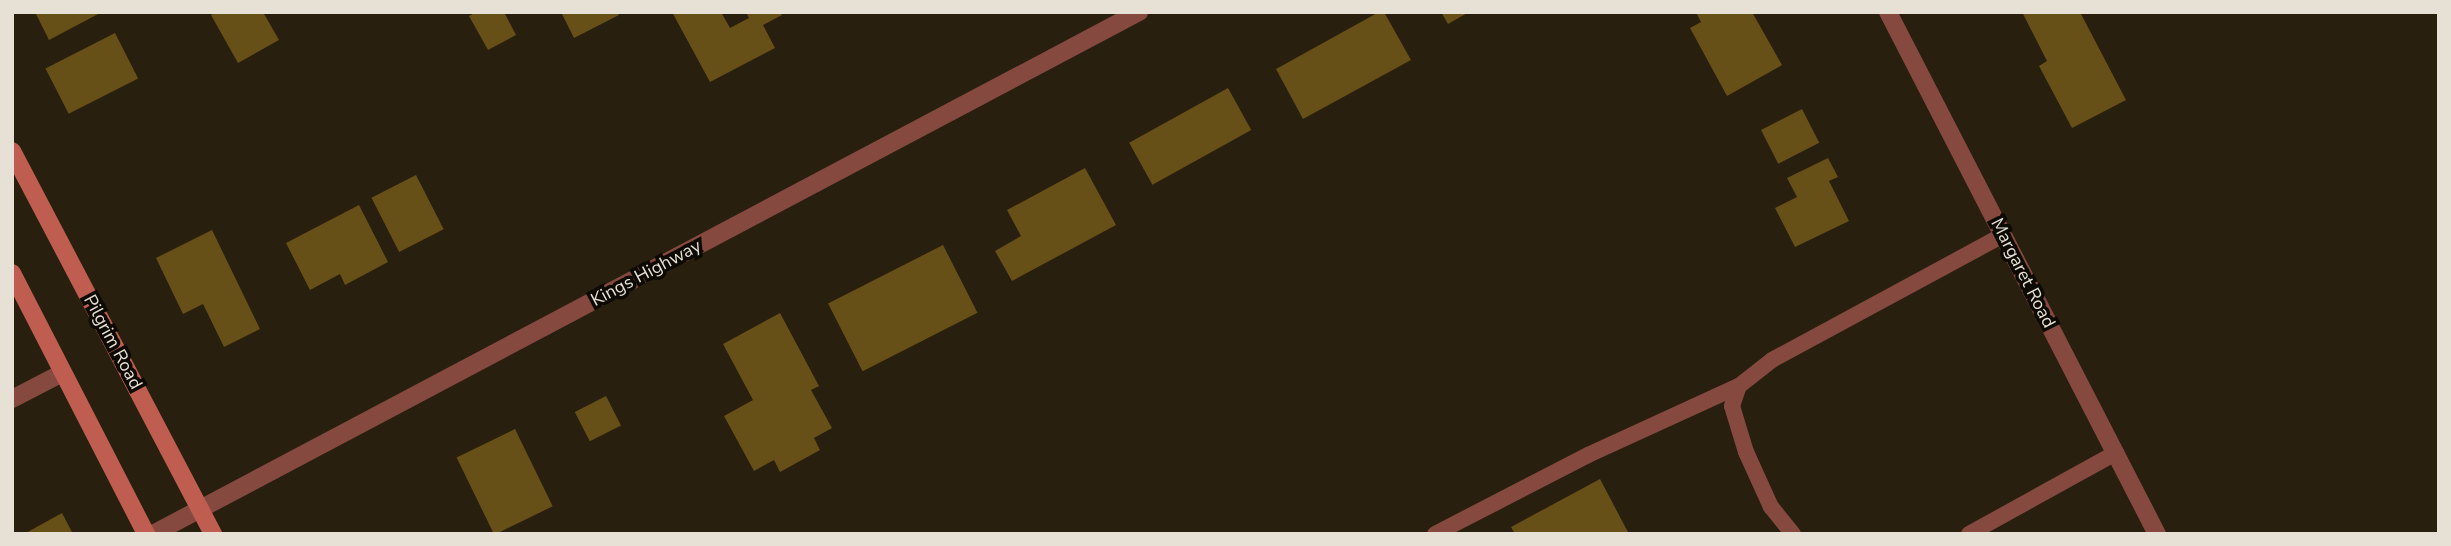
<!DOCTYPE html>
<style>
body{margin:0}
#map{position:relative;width:2451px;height:546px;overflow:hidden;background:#281f0e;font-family:"Nunito Sans",sans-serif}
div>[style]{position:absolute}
.building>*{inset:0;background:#674f18;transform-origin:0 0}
.lane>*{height:16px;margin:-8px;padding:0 8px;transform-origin:8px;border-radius:8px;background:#864940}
.street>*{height:18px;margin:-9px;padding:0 9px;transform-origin:9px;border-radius:9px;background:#864940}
.secondary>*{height:18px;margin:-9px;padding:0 9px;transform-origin:9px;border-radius:9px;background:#bf5d50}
span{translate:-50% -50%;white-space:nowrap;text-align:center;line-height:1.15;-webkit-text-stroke:7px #0d0a04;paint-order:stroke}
.street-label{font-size:18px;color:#e6e0d5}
.frame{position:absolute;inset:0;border:14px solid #e6e0d5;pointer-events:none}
</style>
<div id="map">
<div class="building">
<i style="clip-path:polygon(35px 12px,102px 12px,49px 40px)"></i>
<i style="clip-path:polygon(216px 12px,263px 12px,279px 40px,238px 63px,211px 15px)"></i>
<i style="clip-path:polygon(476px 12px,504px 12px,516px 35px,488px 50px,469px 16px)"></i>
<i style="clip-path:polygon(561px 12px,617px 12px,619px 15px,574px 38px)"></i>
<i style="clip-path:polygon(672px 12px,721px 12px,730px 28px,749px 18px,746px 12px,780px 12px,782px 15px,763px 25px,775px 48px,710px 82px)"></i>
<i style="clip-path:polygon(1379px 12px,1384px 12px,1411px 60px,1303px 119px,1276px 69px)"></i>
<i style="clip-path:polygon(1441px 12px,1469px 12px,1448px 24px)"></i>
<i style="clip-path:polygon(1696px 12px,1752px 12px,1782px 65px,1727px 96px,1690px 28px,1701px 22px)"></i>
<i style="clip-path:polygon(2022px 12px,2080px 12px,2126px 100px,2072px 128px,2039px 66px,2047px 61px)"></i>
<i style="left:115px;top:33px;width:51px;height:78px;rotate:63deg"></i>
<i style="left:1228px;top:88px;width:48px;height:113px;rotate:61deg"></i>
<i style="left:1802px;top:109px;width:38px;height:46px;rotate:63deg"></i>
<i style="clip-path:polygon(1828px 158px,1838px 177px,1829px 181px,1849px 221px,1795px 247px,1775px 208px,1797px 197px,1787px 178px)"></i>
<i style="clip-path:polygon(1085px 168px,1116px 225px,1012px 281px,995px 251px,1021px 236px,1007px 210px)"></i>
<i style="left:416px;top:175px;width:61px;height:50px;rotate:63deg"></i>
<i style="clip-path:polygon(359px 205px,388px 262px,345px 285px,340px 274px,310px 290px,286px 243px)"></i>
<i style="clip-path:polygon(212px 230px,260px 329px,224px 347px,203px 304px,183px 314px,156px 258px)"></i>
<i style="left:943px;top:245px;width:76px;height:129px;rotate:63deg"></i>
<i style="clip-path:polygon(780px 313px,819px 386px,811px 390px,832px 428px,814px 438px,820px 450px,780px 472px,774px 460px,754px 471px,724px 416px,753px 400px,723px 344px)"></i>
<i style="left:606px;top:396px;width:33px;height:35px;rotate:63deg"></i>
<i style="left:515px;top:429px;width:86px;height:65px;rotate:64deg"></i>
<i style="clip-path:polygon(1600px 479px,1629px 534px,1515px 534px,1511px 527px)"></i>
<i style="clip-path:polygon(62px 513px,73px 534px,24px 534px)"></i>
</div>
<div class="lane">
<i style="left:1435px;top:534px;width:172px;rotate:-27.3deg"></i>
<i style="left:1588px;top:455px;width:166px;rotate:-24.6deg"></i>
<i style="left:1793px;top:534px;width:35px;rotate:-129deg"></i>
<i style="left:1771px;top:507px;width:60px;rotate:-114.4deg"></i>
<i style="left:1746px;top:452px;width:48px;rotate:-106.9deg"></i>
<i style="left:1732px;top:406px;width:21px;rotate:-71deg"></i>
<i style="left:1739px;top:386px;width:42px;rotate:-38.2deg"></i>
<i style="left:1772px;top:360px;width:263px;rotate:-28.4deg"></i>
<i style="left:1969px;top:534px;width:168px;rotate:-28.9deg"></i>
</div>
<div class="street">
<i style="left:1888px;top:12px;width:587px;rotate:62.74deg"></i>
<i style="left:12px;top:399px;width:56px;rotate:-27.5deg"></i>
<i style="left:153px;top:534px;width:1116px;rotate:-27.9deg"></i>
</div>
<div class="secondary">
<i style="left:12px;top:151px;width:433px;rotate:62.3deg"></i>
<i style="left:12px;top:273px;width:293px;rotate:62.8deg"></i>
</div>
<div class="street-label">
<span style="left:646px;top:273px;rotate:-28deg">Kings Highway</span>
<span style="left:2023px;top:273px;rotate:63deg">Margaret Road</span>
<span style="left:113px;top:342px;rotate:62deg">Pilgrim Road</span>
</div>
<div class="frame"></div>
</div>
